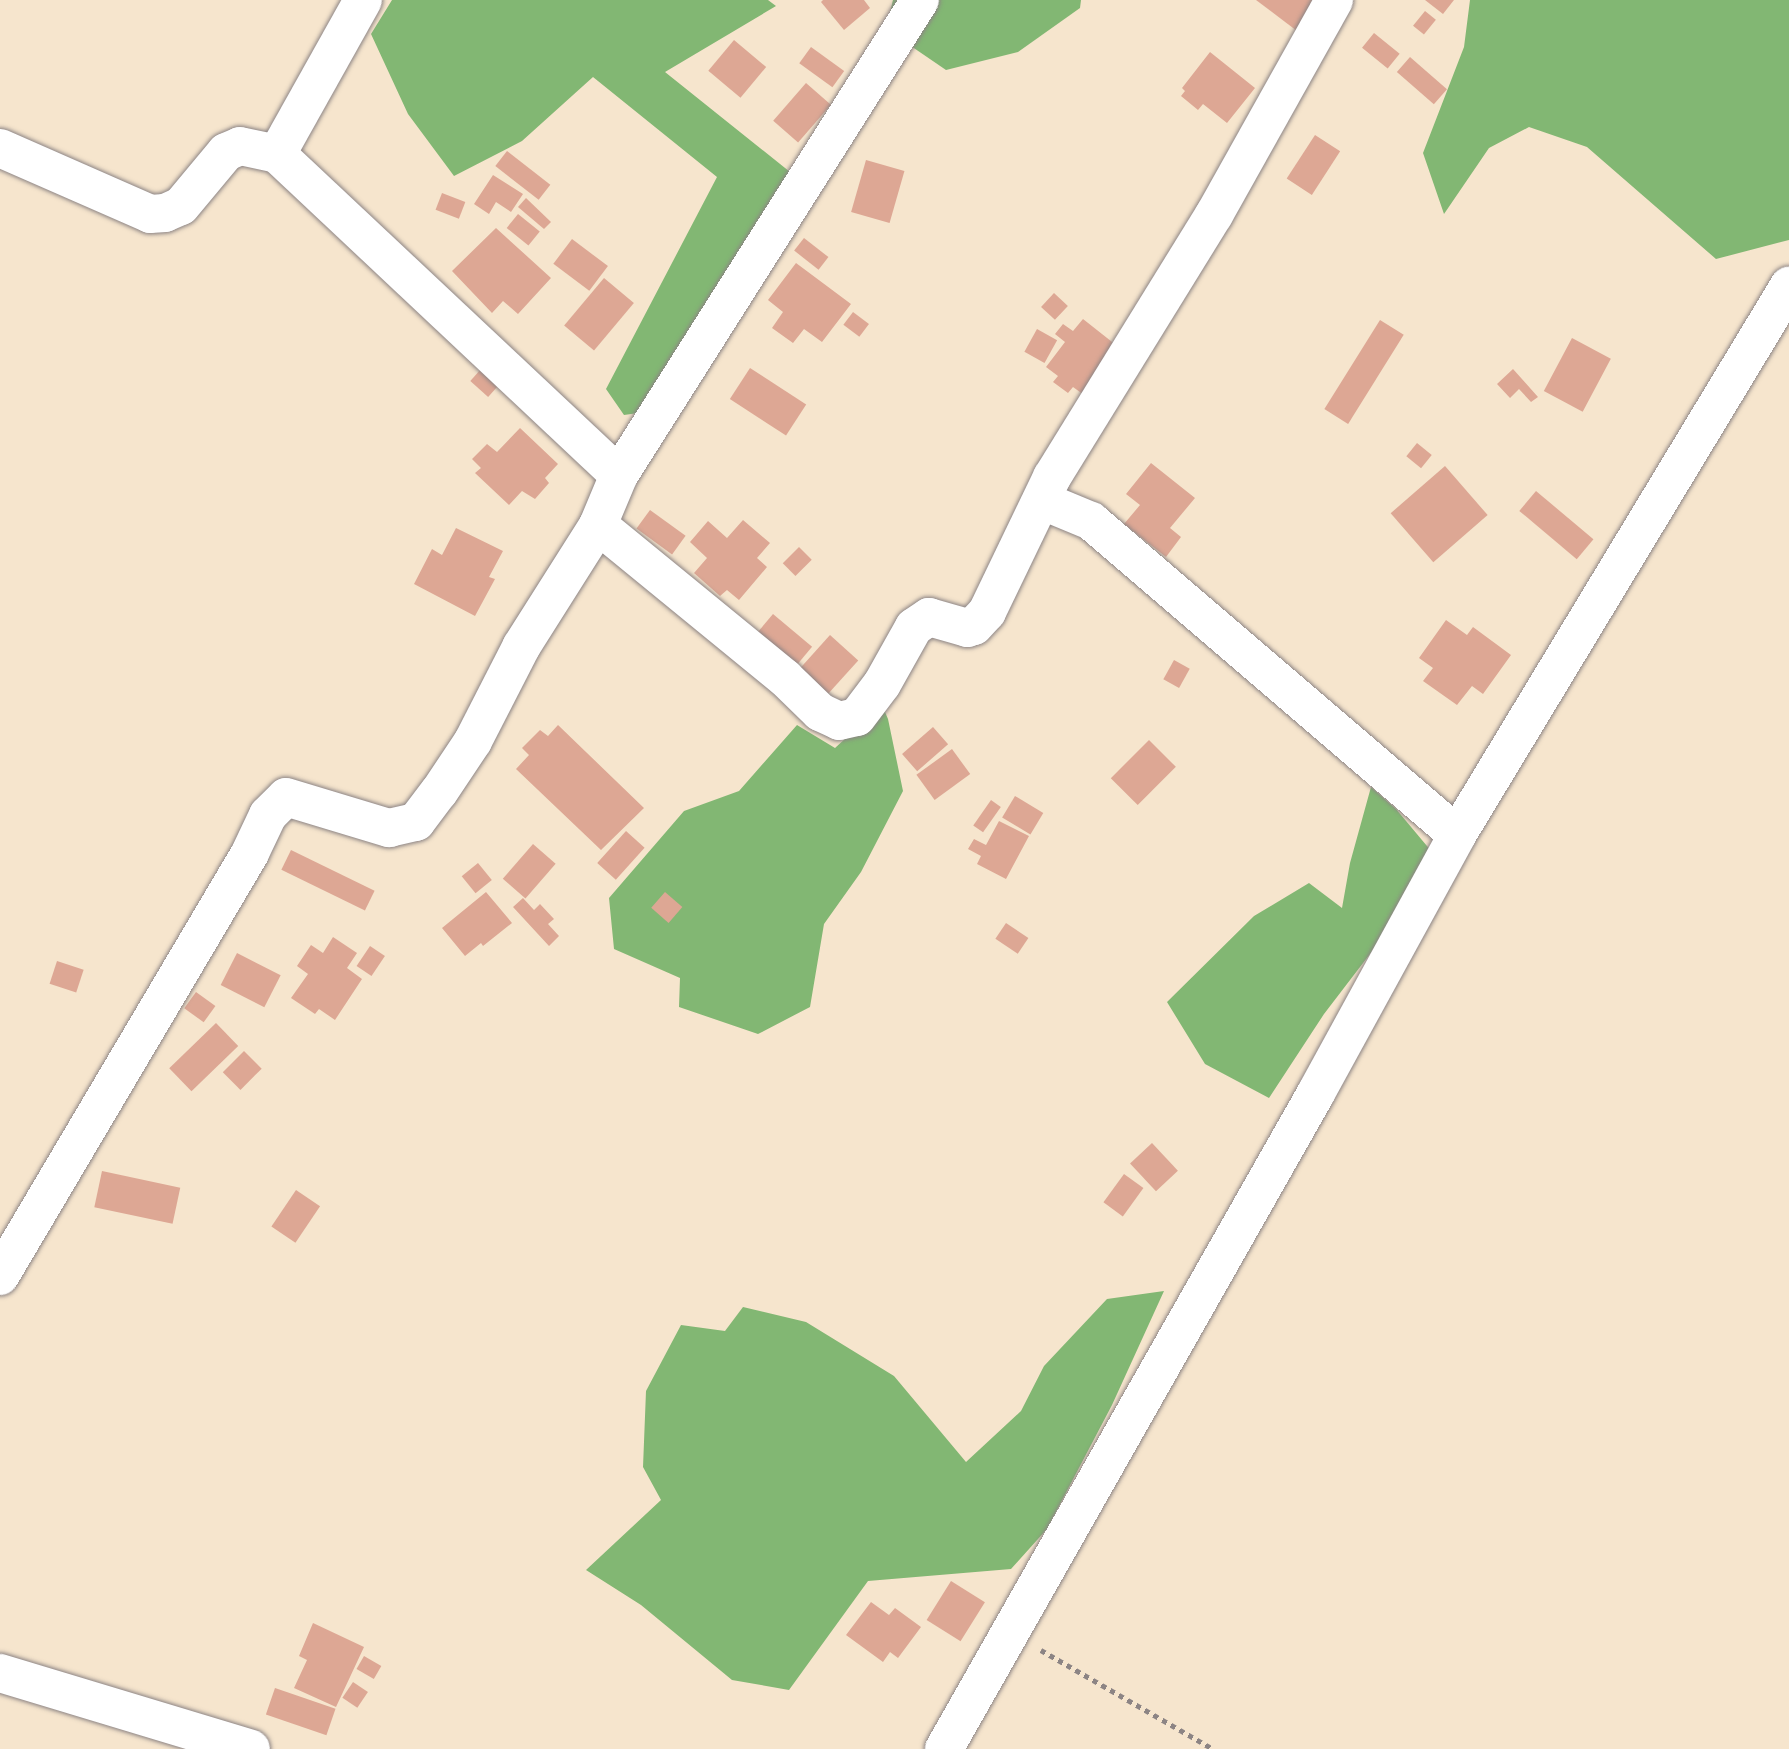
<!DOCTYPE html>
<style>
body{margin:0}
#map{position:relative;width:1789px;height:1749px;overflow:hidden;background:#f6e5cd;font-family:Sriracha,sans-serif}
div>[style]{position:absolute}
.forest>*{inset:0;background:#82b773}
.building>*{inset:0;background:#dda794;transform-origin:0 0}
.path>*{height:4.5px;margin-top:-2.25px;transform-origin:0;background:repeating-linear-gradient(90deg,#8c8484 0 5px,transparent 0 10px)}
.roads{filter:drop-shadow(0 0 2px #8c8484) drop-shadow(0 0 2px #8c8484)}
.minor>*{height:38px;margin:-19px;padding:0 19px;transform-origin:19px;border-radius:19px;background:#fff}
span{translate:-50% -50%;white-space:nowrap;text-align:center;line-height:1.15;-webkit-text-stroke:6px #fbf7ec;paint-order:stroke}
</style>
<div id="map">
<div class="forest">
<i style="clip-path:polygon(392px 0,768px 0,776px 6px,665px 72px,800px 180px,667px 409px,624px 415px,606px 389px,717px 177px,593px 77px,522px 141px,454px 176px,408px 114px,371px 34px)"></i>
<i style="clip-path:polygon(893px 0,1081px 0,1080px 8px,1018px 52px,946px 70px,886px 29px)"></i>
<i style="clip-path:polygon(1470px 0,1789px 0,1789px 240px,1716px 259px,1587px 147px,1529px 127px,1489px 148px,1444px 214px,1423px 153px,1464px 47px)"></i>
<i style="clip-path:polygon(882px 705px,888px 719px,903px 791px,861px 872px,824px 924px,810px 1007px,758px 1034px,679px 1007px,680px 978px,614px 949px,609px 898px,684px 811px,739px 791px,797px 725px,835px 748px)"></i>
<i style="clip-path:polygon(1371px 787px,1396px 809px,1437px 858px,1396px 920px,1324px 1014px,1269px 1098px,1205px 1064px,1167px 1002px,1254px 916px,1309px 883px,1342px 908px,1350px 863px)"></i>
<i style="clip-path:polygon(1164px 1291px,1112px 1405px,1047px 1529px,1011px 1569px,868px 1581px,789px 1690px,732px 1680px,641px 1605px,586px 1570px,661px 1500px,643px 1467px,646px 1391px,681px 1325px,725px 1331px,743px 1307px,806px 1322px,894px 1376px,966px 1462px,1021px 1411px,1044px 1366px,1107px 1299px)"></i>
</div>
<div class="building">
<i style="clip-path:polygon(823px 0,864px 0,870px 8px,844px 30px,821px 2px)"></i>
<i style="clip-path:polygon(1256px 0,1315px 0,1297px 31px)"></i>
<i style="clip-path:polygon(1425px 0,1454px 0,1443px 14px)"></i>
<i style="left:1425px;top:11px;width:14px;height:19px;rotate:39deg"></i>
<i style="left:1374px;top:33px;width:33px;height:19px;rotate:39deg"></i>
<i style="left:734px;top:40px;width:42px;height:40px;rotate:40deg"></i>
<i style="left:811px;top:47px;width:41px;height:20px;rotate:36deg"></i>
<i style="clip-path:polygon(1210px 52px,1255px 88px,1227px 123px,1203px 104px,1198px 110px,1181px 96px,1185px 91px,1182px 88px)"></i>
<i style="left:1410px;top:57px;width:49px;height:20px;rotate:41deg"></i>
<i style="left:806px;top:83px;width:33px;height:50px;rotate:41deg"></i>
<i style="left:1315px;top:135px;width:30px;height:52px;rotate:33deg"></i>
<i style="left:507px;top:151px;width:55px;height:19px;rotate:38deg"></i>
<i style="left:866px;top:160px;width:40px;height:54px;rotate:16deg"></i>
<i style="clip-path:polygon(493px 175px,523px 194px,511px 212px,496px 202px,489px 214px,474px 204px)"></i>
<i style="left:442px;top:193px;width:25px;height:18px;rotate:21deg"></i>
<i style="clip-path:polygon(526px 198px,551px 222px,544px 229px,518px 207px)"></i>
<i style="left:518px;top:214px;width:28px;height:18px;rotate:39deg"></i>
<i style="clip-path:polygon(496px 228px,551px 278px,518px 314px,503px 301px,492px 313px,452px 271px)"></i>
<i style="left:804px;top:238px;width:31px;height:16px;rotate:38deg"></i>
<i style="left:572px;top:239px;width:45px;height:31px;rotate:37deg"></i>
<i style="clip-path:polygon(796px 263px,851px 304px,822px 342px,804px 329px,793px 343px,772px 328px,783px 312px,768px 300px)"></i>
<i style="left:604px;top:278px;width:39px;height:62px;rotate:40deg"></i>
<i style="left:1054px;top:293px;width:19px;height:19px;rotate:43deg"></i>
<i style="left:853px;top:312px;width:20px;height:16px;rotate:37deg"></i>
<i style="clip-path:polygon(1083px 319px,1121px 349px,1084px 395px,1073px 387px,1068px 393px,1053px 382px,1058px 376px,1046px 367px,1065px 342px,1055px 334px,1063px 324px,1073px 331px)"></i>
<i style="left:1380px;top:320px;width:28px;height:105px;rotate:32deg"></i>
<i style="left:1037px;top:329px;width:23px;height:26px;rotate:29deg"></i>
<i style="left:1572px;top:338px;width:44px;height:60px;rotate:28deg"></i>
<i style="left:750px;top:368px;width:67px;height:37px;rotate:33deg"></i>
<i style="left:481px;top:369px;width:24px;height:16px;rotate:42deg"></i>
<i style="clip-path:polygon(1513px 369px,1538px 397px,1531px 402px,1519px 389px,1510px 398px,1497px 384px)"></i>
<i style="clip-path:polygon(520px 428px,558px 464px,545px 478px,549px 483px,535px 499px,522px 491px,509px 505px,475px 473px,481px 468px,472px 459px,487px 444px,497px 452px)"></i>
<i style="left:1417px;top:443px;width:19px;height:17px;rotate:39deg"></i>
<i style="clip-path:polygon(1151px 463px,1195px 498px,1170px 528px,1181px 537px,1166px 557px,1124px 524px,1140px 505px,1126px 494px)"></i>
<i style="left:1445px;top:466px;width:65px;height:72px;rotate:49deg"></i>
<i style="left:1536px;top:491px;width:75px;height:26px;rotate:40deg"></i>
<i style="left:650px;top:510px;width:44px;height:23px;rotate:36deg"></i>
<i style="clip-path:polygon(743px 520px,770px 543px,757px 558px,767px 567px,739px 600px,727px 590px,720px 596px,694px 573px,707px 558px,690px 542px,708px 521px,727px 538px)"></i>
<i style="clip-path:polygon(456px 528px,503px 551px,489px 577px,495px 579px,475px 616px,414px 584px,432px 549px,442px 555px)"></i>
<i style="left:799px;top:547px;width:18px;height:23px;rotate:45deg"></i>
<i style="left:773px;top:614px;width:51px;height:25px;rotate:40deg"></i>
<i style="clip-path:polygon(1446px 620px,1467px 635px,1473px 627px,1511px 655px,1483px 694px,1472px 686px,1457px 705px,1423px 681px,1433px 668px,1419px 658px)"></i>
<i style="left:830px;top:635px;width:38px;height:48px;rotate:42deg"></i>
<i style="left:1174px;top:660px;width:18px;height:22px;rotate:29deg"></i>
<i style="clip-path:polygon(558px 725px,644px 808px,601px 850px,516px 769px,529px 755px,522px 748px,540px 730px,548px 736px)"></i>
<i style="left:933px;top:727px;width:23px;height:41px;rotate:49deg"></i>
<i style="left:1149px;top:740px;width:38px;height:54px;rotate:45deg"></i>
<i style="left:952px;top:749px;width:31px;height:44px;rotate:54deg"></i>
<i style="left:1015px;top:796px;width:33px;height:25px;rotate:31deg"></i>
<i style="left:991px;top:800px;width:12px;height:31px;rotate:35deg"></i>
<i style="clip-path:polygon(999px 821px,1029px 836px,1006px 879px,977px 864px,981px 856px,968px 849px,974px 839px,986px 845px)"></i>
<i style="left:626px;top:831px;width:25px;height:43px;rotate:42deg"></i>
<i style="left:533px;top:844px;width:30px;height:46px;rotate:41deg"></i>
<i style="left:291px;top:850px;width:93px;height:22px;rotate:26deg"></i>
<i style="left:478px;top:863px;width:22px;height:21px;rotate:51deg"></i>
<i style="clip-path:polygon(486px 892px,512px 923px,483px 946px,481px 943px,465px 956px,442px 928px)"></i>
<i style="left:665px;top:892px;width:23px;height:21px;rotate:41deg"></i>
<i style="clip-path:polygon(523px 898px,534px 910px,540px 904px,554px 919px,548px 924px,559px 936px,549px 946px,513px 907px)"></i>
<i style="left:1006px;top:923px;width:27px;height:19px;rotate:34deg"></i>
<i style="clip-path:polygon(333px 937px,357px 953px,347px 968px,362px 979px,335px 1020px,319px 1009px,315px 1014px,291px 998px,308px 974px,297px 966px,311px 945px,323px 953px)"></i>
<i style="left:370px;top:946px;width:18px;height:24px;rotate:34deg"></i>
<i style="left:237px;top:953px;width:49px;height:36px;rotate:27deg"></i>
<i style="left:57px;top:961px;width:28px;height:24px;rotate:18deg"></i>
<i style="left:196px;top:992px;width:24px;height:20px;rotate:36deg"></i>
<i style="left:216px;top:1023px;width:32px;height:65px;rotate:46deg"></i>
<i style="left:244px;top:1051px;width:25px;height:30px;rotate:45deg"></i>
<i style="left:1152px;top:1143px;width:38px;height:30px;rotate:47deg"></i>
<i style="left:102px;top:1171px;width:80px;height:37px;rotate:12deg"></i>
<i style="left:1124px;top:1174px;width:24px;height:35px;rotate:36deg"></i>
<i style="left:296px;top:1190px;width:29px;height:44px;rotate:34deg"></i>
<i style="left:951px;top:1581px;width:40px;height:46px;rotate:32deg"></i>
<i style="clip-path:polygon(871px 1602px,889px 1615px,895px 1608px,921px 1627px,898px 1658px,890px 1652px,883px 1662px,846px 1635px)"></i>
<i style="clip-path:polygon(313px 1623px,364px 1647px,336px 1707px,294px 1688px,307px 1660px,299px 1656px)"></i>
<i style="left:364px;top:1656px;width:20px;height:15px;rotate:30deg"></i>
<i style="left:353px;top:1682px;width:18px;height:19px;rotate:34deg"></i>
<i style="left:275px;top:1688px;width:64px;height:28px;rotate:19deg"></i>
</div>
<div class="path">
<i style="left:1041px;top:1650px;width:198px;rotate:29.9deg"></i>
</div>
<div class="roads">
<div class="minor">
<i style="left:0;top:148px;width:164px;rotate:23.7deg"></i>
<i style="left:150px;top:214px;width:15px;rotate:-4deg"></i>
<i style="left:165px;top:213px;width:17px;rotate:-24deg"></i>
<i style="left:181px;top:206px;width:70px;rotate:-50.2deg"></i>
<i style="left:226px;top:152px;width:15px;rotate:-23deg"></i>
<i style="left:240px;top:146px;width:38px;rotate:12deg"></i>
<i style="left:277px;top:154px;width:469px;rotate:43.2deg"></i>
<i style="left:277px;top:154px;width:176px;rotate:-60.8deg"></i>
<i style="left:1043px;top:501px;width:52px;rotate:22.6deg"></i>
<i style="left:1091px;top:521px;width:482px;rotate:40.6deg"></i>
<i style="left:1457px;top:835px;width:642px;rotate:-58.84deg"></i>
<i style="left:598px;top:525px;width:242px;rotate:39.3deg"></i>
<i style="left:785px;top:678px;width:49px;rotate:44.2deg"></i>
<i style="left:820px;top:712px;width:21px;rotate:25deg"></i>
<i style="left:839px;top:721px;width:18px;rotate:-13deg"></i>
<i style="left:857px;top:717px;width:41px;rotate:-52.9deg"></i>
<i style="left:882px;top:684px;width:65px;rotate:-60.7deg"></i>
<i style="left:914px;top:627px;width:18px;rotate:-34deg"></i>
<i style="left:929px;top:617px;width:40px;rotate:16deg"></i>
<i style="left:967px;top:628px;width:7px;rotate:-16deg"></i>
<i style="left:974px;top:626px;width:19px;rotate:-47deg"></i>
<i style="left:987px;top:612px;width:150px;rotate:-64.3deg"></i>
<i style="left:1052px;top:477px;width:308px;rotate:-58.3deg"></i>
<i style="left:1214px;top:215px;width:246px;rotate:-60.8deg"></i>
<i style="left:0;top:1276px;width:491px;rotate:-59.4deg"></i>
<i style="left:250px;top:853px;width:42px;rotate:-64.7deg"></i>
<i style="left:268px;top:815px;width:25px;rotate:-45deg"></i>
<i style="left:286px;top:797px;width:108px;rotate:16.8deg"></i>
<i style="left:389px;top:828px;width:28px;rotate:-13deg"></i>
<i style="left:416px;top:822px;width:38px;rotate:-53deg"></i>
<i style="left:439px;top:792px;width:61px;rotate:-56.3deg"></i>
<i style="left:473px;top:741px;width:106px;rotate:-62.9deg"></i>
<i style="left:521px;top:647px;width:144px;rotate:-57.7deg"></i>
<i style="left:598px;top:525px;width:54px;rotate:-67.2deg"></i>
<i style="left:619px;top:475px;width:562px;rotate:-57.64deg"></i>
<i style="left:0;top:1673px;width:262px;rotate:16.8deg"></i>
<i style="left:944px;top:1749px;width:754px;rotate:-60.44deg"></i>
<i style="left:1316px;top:1093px;width:294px;rotate:-61.3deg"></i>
</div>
</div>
</div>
